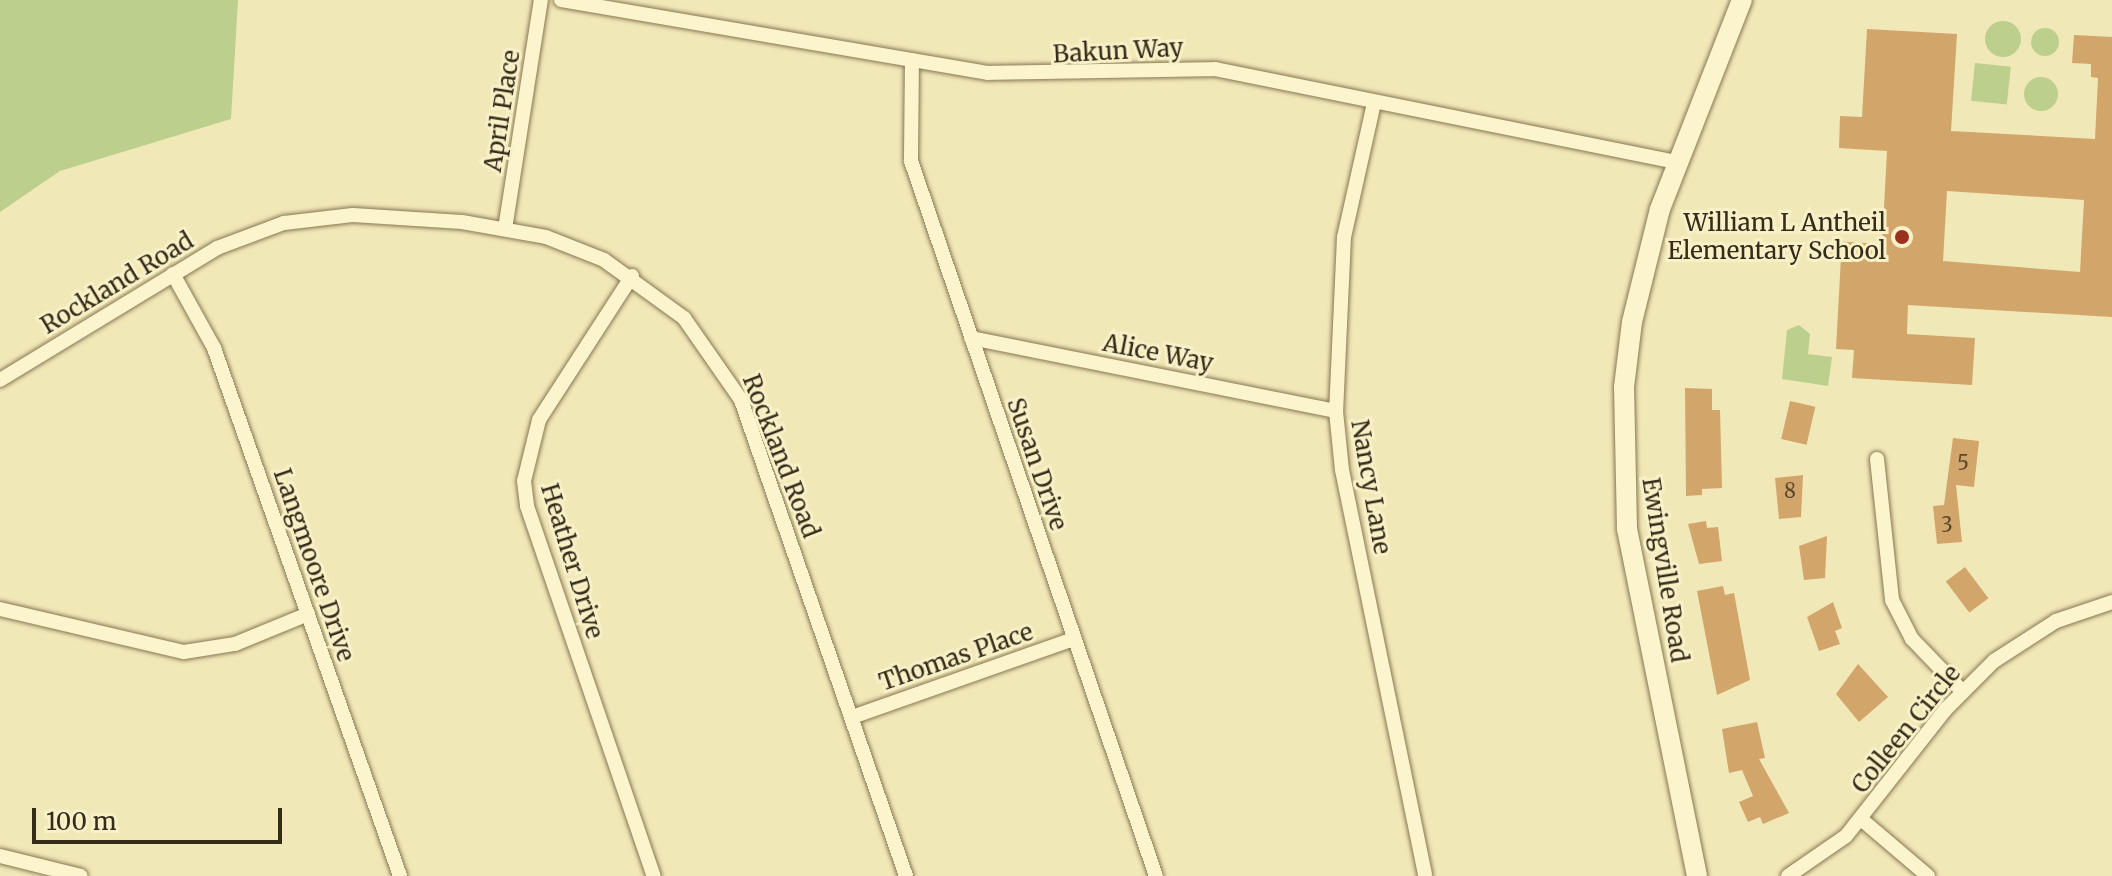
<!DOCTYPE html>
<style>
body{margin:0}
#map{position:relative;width:2112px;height:876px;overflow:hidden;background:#f1e8b8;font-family:Merriweather,serif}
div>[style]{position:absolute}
.green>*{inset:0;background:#bdcf8c;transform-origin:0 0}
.round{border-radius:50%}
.building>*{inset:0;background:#d2a56b;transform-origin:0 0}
.roads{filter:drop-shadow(0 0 2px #887752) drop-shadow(0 0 2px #887752)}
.minor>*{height:14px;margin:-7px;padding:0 7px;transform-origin:7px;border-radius:7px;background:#fbf4cc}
.secondary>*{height:20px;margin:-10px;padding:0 10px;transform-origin:10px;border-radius:10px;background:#fbf4cc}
.dots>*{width:22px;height:22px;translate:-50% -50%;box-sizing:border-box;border:4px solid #f8f1c8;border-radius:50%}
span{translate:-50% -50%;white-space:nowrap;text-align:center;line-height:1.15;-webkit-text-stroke:6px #f8f1c8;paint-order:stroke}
.number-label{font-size:20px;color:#5c4a2e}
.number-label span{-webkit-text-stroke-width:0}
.street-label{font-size:24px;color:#352b19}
.poi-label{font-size:24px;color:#352b19}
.right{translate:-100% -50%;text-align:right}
.scale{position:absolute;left:32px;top:808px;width:250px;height:36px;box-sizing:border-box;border:4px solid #352b19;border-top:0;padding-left:10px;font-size:24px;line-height:28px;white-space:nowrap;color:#352b19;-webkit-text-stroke:6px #f8f1c8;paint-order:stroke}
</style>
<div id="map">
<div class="green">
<i style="clip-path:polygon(0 0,238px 0,231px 119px,60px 171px,0 212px)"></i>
<i class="round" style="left:1985px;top:21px;width:36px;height:36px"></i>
<i class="round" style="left:2031px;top:28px;width:28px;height:28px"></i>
<i style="left:1975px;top:63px;width:36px;height:38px;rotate:6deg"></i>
<i class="round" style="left:2024px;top:77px;width:34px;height:34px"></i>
<i style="clip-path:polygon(1799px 325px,1810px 334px,1808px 354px,1832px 357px,1828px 386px,1782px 379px,1787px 330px)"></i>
</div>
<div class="building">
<i style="clip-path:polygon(evenodd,1867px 29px,1957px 34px,1951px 131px,2095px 139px,2098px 78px,2091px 77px,2091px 64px,2072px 63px,2074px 35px,2112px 37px,2112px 317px,1908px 305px,1907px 334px,1975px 338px,1972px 385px,1852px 378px,1854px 350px,1836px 349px,1841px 257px,1831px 257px,1832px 241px,1882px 244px,1887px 151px,1839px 148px,1840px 116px,1862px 117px,1867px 29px,1947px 191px,2084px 200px,2080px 272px,1943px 261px,1947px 191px)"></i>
<i style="clip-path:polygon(1685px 388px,1712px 389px,1712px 410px,1720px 410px,1722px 488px,1702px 489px,1702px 495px,1686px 496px)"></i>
<i style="left:1790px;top:401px;width:26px;height:39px;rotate:13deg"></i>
<i style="clip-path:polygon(1953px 438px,1979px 441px,1974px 487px,1956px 485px,1962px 542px,1937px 544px,1933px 506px,1944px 505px)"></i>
<i style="clip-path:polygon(1803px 475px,1801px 517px,1779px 519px,1775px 478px)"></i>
<i style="clip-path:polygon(1706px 521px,1707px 528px,1718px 527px,1722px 561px,1699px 564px,1688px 524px)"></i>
<i style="clip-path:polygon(1827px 536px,1825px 578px,1804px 580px,1799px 546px)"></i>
<i style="left:1965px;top:567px;width:39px;height:24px;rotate:53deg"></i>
<i style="clip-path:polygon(1723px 586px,1725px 595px,1734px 593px,1750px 680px,1717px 695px,1697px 591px)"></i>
<i style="clip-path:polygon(1833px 602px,1842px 628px,1835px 631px,1840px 644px,1819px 651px,1807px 617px)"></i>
<i style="clip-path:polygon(1858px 664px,1888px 697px,1859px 722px,1836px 694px)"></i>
<i style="clip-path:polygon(1757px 722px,1765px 758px,1759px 759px,1789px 813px,1763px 824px,1760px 817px,1748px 822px,1739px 802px,1753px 796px,1742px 770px,1729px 773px,1722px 729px)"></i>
</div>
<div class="roads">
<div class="minor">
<i style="left:561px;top:0;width:433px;rotate:9.7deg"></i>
<i style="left:988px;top:73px;width:227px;rotate:-1deg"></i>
<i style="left:1215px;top:69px;width:469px;rotate:11.4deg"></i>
<i style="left:912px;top:60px;width:101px;rotate:90.6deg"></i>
<i style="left:911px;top:161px;width:756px;rotate:71.09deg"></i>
<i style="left:1374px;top:103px;width:137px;rotate:102.6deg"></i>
<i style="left:1344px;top:237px;width:174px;rotate:92.6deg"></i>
<i style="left:1336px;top:411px;width:59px;rotate:84.2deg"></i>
<i style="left:1342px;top:470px;width:414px;rotate:78.4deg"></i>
<i style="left:505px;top:229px;width:232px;rotate:-81.1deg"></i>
<i style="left:173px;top:274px;width:85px;rotate:61deg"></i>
<i style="left:214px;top:348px;width:560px;rotate:70.59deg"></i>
<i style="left:632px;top:276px;width:171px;rotate:122.9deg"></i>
<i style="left:539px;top:420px;width:63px;rotate:103.8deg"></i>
<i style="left:524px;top:481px;width:25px;rotate:83deg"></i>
<i style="left:527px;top:506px;width:391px;rotate:71.1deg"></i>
<i style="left:971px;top:338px;width:372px;rotate:11.3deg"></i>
<i style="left:0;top:380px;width:254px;rotate:-31.3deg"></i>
<i style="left:217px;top:248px;width:72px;rotate:-20.5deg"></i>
<i style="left:284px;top:223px;width:69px;rotate:-6.6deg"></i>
<i style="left:353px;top:215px;width:109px;rotate:3.7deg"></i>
<i style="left:462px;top:222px;width:85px;rotate:10.1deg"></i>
<i style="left:546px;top:237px;width:62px;rotate:21.6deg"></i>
<i style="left:604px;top:260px;width:99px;rotate:35.9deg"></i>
<i style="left:684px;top:318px;width:100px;rotate:55.2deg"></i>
<i style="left:741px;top:400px;width:504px;rotate:70.88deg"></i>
<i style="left:1877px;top:459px;width:142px;rotate:83.9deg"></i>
<i style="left:1892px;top:600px;width:44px;rotate:62.9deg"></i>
<i style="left:1912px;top:639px;width:72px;rotate:46.1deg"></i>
<i style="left:0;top:609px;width:189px;rotate:13.2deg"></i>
<i style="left:184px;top:652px;width:52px;rotate:-8.9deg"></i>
<i style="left:235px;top:644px;width:79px;rotate:-22.3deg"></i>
<i style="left:852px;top:717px;width:235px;rotate:-19.4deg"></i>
<i style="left:1861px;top:819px;width:88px;rotate:40.4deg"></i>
<i style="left:0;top:856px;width:83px;rotate:13.9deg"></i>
<i style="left:1788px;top:876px;width:70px;rotate:-34.6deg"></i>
<i style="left:1846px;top:836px;width:162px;rotate:-51.8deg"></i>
<i style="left:1946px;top:709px;width:68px;rotate:-45deg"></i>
<i style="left:1994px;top:661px;width:74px;rotate:-32.8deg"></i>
<i style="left:2056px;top:621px;width:59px;rotate:-18.7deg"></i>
</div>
<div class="secondary">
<i style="left:1697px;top:876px;width:354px;rotate:-101.4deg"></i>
<i style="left:1627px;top:529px;width:142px;rotate:-91.2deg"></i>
<i style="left:1624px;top:387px;width:65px;rotate:-83deg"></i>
<i style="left:1632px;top:322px;width:116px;rotate:-76.1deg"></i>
<i style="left:1660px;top:209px;width:225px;rotate:-68.6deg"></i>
</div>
</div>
<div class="dots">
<i style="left:1902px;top:237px;background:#9b301e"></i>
</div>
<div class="number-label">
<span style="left:1963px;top:462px">5</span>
<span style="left:1790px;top:490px">8</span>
<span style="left:1947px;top:524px">3</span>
</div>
<div class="street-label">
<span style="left:1118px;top:51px;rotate:-3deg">Bakun Way</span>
<span style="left:502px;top:111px;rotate:-81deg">April Place</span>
<span style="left:117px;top:283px;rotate:-31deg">Rockland Road</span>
<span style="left:1158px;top:353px;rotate:11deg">Alice Way</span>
<span style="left:781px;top:456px;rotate:69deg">Rockland Road</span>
<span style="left:1037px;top:464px;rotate:71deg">Susan Drive</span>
<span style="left:1371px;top:487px;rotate:80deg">Nancy Lane</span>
<span style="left:572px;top:561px;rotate:73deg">Heather Drive</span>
<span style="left:314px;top:565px;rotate:71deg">Langmoore Drive</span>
<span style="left:1665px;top:570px;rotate:81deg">Ewingville Road</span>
<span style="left:956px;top:657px;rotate:-19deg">Thomas Place</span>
<span style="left:1906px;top:729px;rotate:-51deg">Colleen Circle</span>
</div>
<div class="poi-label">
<span class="right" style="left:1886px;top:237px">William L Antheil<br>Elementary School</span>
</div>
<div class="scale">100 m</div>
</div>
